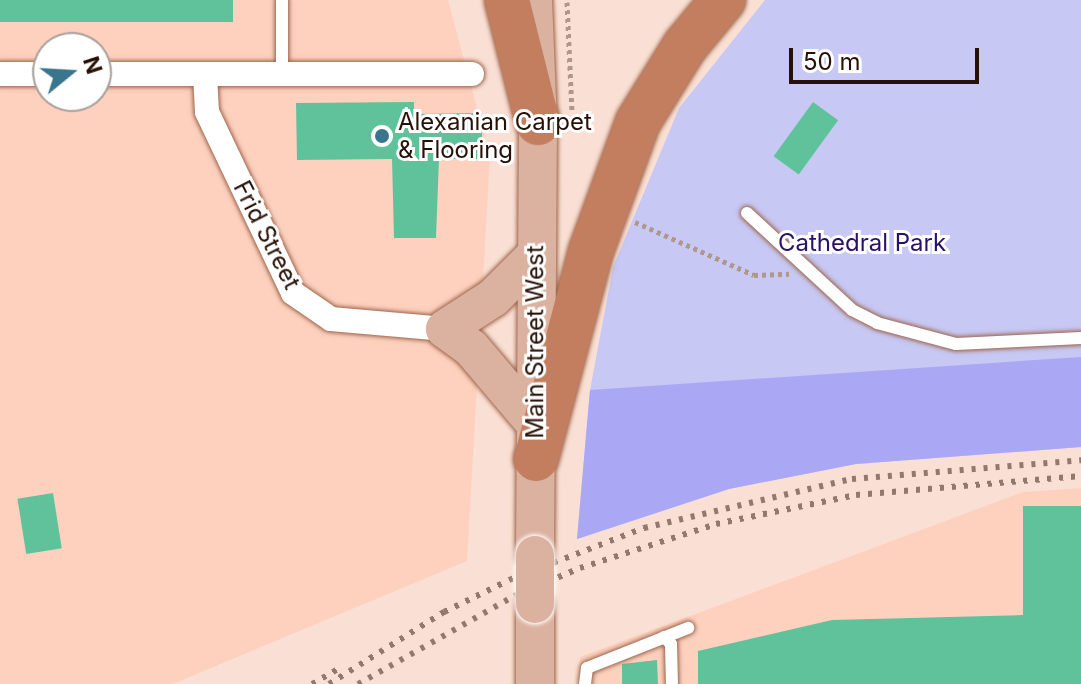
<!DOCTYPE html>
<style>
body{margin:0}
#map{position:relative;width:1081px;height:684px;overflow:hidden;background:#fae0d4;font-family:Inter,sans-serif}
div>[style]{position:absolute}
.built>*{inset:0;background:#fdd1be}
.green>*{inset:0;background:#c7c8f4}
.forest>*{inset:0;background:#aaa8f5}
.building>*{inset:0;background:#60c29a;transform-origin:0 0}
.path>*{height:5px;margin-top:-2.5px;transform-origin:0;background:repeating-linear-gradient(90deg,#b0978c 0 4px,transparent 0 8px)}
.roads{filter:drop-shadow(0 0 2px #9e654b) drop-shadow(0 0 2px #9e654b)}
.service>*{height:12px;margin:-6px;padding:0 6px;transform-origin:6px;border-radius:6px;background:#fff}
.minor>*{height:24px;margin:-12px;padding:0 12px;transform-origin:12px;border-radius:12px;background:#fff}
.primary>*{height:38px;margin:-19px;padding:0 19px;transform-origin:19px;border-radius:19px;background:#dbb29f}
.motorway>*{height:44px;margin:-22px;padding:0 22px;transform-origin:22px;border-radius:22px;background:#c37e5f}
.rail>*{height:6px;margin-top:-3px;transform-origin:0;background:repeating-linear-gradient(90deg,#91796e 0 4px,transparent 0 12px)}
.bridges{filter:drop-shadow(0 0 2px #fff) drop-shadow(0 0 2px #fff)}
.primary-bridge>*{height:38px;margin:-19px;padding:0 19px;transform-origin:19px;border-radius:19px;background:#dbb29f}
.dots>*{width:22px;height:22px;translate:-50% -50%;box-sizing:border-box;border:4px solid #fff;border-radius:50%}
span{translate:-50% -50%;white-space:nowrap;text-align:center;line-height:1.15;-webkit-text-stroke:6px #fff;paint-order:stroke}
.poi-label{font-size:24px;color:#271107}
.left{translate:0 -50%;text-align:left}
.street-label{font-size:24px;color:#271107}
.park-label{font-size:24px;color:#28116a}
.north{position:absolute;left:32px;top:32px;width:80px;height:80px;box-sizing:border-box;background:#fff;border:2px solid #a9a09c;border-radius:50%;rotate:72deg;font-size:22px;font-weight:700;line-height:32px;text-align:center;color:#271107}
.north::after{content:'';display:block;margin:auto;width:28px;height:36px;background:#39768d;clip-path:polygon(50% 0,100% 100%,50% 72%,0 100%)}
.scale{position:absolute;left:789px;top:48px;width:190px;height:36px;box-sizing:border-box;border:4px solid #271107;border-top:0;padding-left:10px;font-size:24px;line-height:28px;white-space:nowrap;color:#271107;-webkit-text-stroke:6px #fff;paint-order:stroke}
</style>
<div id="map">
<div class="built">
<i style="clip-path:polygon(evenodd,0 0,448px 0,490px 157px,467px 561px,173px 684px,0 684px,0 0,48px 48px,96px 48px,96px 96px,48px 96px,48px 48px)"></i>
<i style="clip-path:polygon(1081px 488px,1081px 684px,580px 684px,580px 657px,1023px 492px)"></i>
</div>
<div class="green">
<i style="clip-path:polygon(765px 0,1081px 0,1081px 447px,856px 464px,729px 489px,577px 539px,590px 390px,613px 267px,679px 108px)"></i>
</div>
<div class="forest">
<i style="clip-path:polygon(1081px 357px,1081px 447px,856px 464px,729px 489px,577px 539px,590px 390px)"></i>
</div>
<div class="building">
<i style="left:0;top:0;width:233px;height:22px"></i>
<i style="clip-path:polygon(414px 102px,414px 114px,482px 113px,482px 159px,439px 159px,436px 238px,394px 238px,392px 159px,297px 160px,296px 103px)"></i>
<i style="left:813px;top:102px;width:31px;height:67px;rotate:36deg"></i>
<i style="left:53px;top:493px;width:56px;height:36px;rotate:81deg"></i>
<i style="clip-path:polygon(1023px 506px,1081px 506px,1081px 684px,698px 684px,698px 651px,832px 620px,1023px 615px)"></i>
<i style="clip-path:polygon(657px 660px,658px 684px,622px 684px,622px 664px)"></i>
</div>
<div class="path">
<i style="left:567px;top:2px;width:110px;rotate:87.4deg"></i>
<i style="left:635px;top:222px;width:130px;rotate:24deg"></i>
<i style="left:754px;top:275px;width:35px;rotate:-2deg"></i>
</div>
<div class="roads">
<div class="service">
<i style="left:282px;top:74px;width:74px;rotate:-90deg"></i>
<i style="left:747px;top:213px;width:143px;rotate:42.7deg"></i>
<i style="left:852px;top:310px;width:28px;rotate:27deg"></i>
<i style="left:877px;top:323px;width:82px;rotate:14.9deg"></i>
<i style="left:956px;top:344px;width:125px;rotate:-2.7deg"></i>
<i style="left:664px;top:637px;width:10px;rotate:45deg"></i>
<i style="left:671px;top:644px;width:40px;rotate:88.6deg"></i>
<i style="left:585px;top:684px;width:16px;rotate:-83deg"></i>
<i style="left:587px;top:668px;width:109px;rotate:-21.6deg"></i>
</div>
<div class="minor">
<i style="left:0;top:74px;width:48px"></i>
<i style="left:96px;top:74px;width:376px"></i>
<i style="left:205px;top:74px;width:38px;rotate:87deg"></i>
<i style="left:207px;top:112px;width:200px;rotate:64.6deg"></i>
<i style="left:293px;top:293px;width:46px;rotate:34.4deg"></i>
<i style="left:331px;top:319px;width:114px;rotate:5deg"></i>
</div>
<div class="primary">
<i style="left:533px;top:0;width:123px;rotate:87.7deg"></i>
<i style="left:538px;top:123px;width:432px;rotate:90.4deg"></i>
<i style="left:533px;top:421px;width:96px;rotate:-130.3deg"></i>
<i style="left:471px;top:348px;width:32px;rotate:-144deg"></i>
<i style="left:445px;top:329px;width:57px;rotate:-32.9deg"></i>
<i style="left:493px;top:298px;width:59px;rotate:-45deg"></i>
<i style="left:535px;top:684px;width:80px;rotate:-90deg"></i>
</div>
<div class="motorway">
<i style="left:507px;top:0;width:127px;rotate:75.9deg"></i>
<i style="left:536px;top:459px;width:215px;rotate:-75.2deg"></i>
<i style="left:591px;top:251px;width:137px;rotate:-70deg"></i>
<i style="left:638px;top:122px;width:89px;rotate:-58.3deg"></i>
<i style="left:685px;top:46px;width:60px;rotate:-50.4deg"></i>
</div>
</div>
<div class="rail">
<i style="left:312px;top:684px;width:30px;rotate:-30deg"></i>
<i style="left:329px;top:684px;width:136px;rotate:-32.1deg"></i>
<i style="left:444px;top:612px;width:72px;rotate:-26.2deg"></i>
<i style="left:509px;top:580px;width:145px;rotate:-21.1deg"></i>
<i style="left:644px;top:528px;width:214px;rotate:-13.3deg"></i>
<i style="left:852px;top:479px;width:230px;rotate:-4.7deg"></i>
<i style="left:358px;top:684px;width:179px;rotate:-29.4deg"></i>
<i style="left:514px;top:596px;width:72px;rotate:-23deg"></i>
<i style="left:580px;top:568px;width:143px;rotate:-17.9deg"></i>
<i style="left:716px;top:524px;width:143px;rotate:-11.7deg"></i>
<i style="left:856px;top:495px;width:226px;rotate:-4.8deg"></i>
</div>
<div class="bridges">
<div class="primary-bridge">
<i style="left:535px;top:555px;width:49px;rotate:90deg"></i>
</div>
</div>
<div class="dots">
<i style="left:382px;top:136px;background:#39768d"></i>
</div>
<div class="poi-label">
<span class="left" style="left:398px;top:136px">Alexanian Carpet<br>&amp; Flooring</span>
</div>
<div class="street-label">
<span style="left:267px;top:235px;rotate:63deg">Frid Street</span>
<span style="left:535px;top:342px;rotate:-90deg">Main Street West</span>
</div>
<div class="park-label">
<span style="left:862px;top:243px">Cathedral Park</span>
</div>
<div class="north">N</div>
<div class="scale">50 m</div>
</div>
